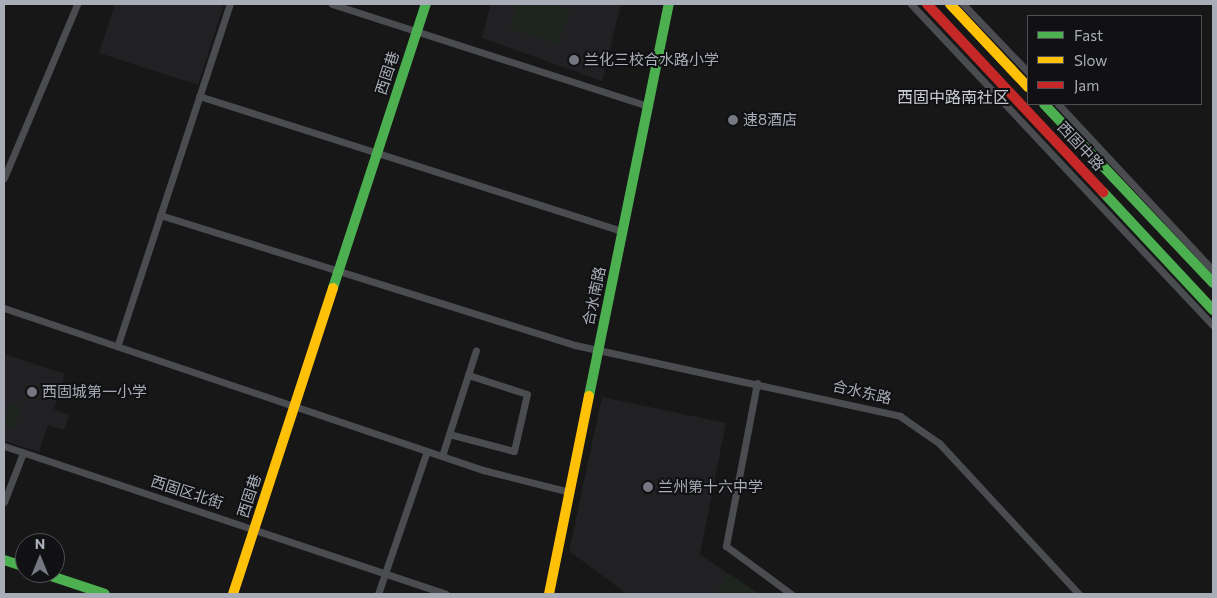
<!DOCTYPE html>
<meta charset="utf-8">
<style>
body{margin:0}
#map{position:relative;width:1217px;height:598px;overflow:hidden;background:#171717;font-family:Commissioner,"Noto Sans SC",sans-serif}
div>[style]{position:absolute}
.built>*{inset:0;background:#212123}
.green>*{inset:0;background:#1d241e;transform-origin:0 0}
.street>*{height:7px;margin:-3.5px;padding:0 3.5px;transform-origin:3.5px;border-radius:3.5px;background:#4b4c50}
.fast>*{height:10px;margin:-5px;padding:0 5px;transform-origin:5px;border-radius:5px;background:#4caf50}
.slow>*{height:10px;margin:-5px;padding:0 5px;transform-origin:5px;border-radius:5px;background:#ffc107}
.jam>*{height:10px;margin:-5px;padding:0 5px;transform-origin:5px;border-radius:5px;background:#c62828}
.dots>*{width:14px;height:14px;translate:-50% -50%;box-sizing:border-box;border:2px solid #111113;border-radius:50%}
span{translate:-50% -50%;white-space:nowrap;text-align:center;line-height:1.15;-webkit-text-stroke:4px #111113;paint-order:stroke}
.poi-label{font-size:15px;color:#a8adb8}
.left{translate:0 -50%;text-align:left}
.street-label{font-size:15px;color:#a8adb8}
.neighbourhood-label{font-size:16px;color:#c9ccd4}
.frame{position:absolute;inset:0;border:5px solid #a8adb8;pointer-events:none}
.legend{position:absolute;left:1027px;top:15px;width:175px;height:90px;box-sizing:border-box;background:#111113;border:1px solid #4d4f55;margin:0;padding:6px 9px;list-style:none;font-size:15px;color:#a8adb8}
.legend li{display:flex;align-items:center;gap:10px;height:25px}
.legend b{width:25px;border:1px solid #4d4f55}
.north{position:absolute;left:15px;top:533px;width:50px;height:50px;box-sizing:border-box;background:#111113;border:1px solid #4d4f55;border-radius:50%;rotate:0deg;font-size:14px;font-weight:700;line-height:20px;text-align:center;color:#a8adb8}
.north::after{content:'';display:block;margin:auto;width:18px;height:22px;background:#757880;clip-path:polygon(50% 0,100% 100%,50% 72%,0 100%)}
</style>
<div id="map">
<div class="built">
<i style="clip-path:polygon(115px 4px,224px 4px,198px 85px,99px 53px)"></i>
<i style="clip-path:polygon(491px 4px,621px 4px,602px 81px,482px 38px)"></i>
<i style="clip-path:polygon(4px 354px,65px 374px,54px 409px,69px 415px,64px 430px,48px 425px,39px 452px,4px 441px)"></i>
<i style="clip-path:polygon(602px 397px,726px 423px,700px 554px,757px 594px,627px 594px,569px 551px)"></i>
</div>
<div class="green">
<i style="clip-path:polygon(517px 4px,549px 4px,570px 11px,558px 44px,509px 28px)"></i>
<i style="left:10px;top:404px;width:12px;height:22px;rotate:20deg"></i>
<i style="clip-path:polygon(730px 574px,759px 594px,715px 594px)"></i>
</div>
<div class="street">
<i style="left:332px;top:4px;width:332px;rotate:17.9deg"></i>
<i style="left:911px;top:4px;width:441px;rotate:46.8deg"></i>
<i style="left:963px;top:4px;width:94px;rotate:46.3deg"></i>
<i style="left:199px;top:96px;width:445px;rotate:17.7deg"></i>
<i style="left:1058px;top:104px;width:227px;rotate:47deg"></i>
<i style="left:4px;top:178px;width:189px;rotate:-67.2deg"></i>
<i style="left:160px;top:215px;width:435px;rotate:17.4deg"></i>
<i style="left:575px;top:345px;width:333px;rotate:12.3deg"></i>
<i style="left:900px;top:416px;width:47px;rotate:34.7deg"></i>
<i style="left:939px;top:443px;width:206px;rotate:47.2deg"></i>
<i style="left:4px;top:308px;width:506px;rotate:18.69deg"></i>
<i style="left:483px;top:470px;width:89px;rotate:14.3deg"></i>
<i style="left:118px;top:344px;width:358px;rotate:-71.8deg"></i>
<i style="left:757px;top:383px;width:166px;rotate:100.8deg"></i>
<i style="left:726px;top:546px;width:81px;rotate:36.4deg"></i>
<i style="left:449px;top:434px;width:67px;rotate:14.7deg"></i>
<i style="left:514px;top:451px;width:58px;rotate:-77.2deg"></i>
<i style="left:527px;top:394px;width:62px;rotate:-162.1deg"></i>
<i style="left:4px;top:446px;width:466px;rotate:18.5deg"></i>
<i style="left:442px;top:456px;width:111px;rotate:-72.2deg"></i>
<i style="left:4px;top:502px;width:53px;rotate:-68.8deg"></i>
<i style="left:378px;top:594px;width:151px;rotate:-71.1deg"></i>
</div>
<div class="fast">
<i style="left:1044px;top:104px;width:246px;rotate:46.6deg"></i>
<i style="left:1103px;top:192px;width:161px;rotate:47deg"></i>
<i style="left:333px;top:288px;width:299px;rotate:-71.9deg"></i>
<i style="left:589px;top:396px;width:400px;rotate:-78.5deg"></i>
<i style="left:4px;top:560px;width:22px;rotate:18deg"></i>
<i style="left:42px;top:573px;width:66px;rotate:18.4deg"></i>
</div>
<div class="slow">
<i style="left:950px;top:4px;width:114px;rotate:46.8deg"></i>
<i style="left:233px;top:594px;width:322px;rotate:-71.9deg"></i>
<i style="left:549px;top:594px;width:202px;rotate:-78.6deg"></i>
</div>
<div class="jam">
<i style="left:927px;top:4px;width:258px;rotate:46.9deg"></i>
</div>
<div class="dots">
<i style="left:574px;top:60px;background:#757880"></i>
<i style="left:733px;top:120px;background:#757880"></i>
<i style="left:32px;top:392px;background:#757880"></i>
<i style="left:648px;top:487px;background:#757880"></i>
</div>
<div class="poi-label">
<span class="left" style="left:584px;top:60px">兰化三校合水路小学</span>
<span class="left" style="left:743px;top:120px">速8酒店</span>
<span class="left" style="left:42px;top:392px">西固城第一小学</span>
<span class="left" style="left:658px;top:487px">兰州第十六中学</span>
</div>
<div class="street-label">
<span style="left:387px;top:73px;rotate:-72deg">西固巷</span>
<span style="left:1081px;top:146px;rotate:47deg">西固中路</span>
<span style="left:594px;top:296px;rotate:-78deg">合水南路</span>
<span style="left:862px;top:392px;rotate:13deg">合水东路</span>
<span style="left:187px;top:492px;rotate:18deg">西固区北街</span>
<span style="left:249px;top:496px;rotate:-72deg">西固巷</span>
</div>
<div class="neighbourhood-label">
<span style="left:953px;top:97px">西固中路南社区</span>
</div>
<div class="frame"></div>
<ul class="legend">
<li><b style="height:6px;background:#4caf50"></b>Fast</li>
<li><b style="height:6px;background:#ffc107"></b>Slow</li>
<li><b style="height:6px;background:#c62828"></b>Jam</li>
</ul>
<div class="north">N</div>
</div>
